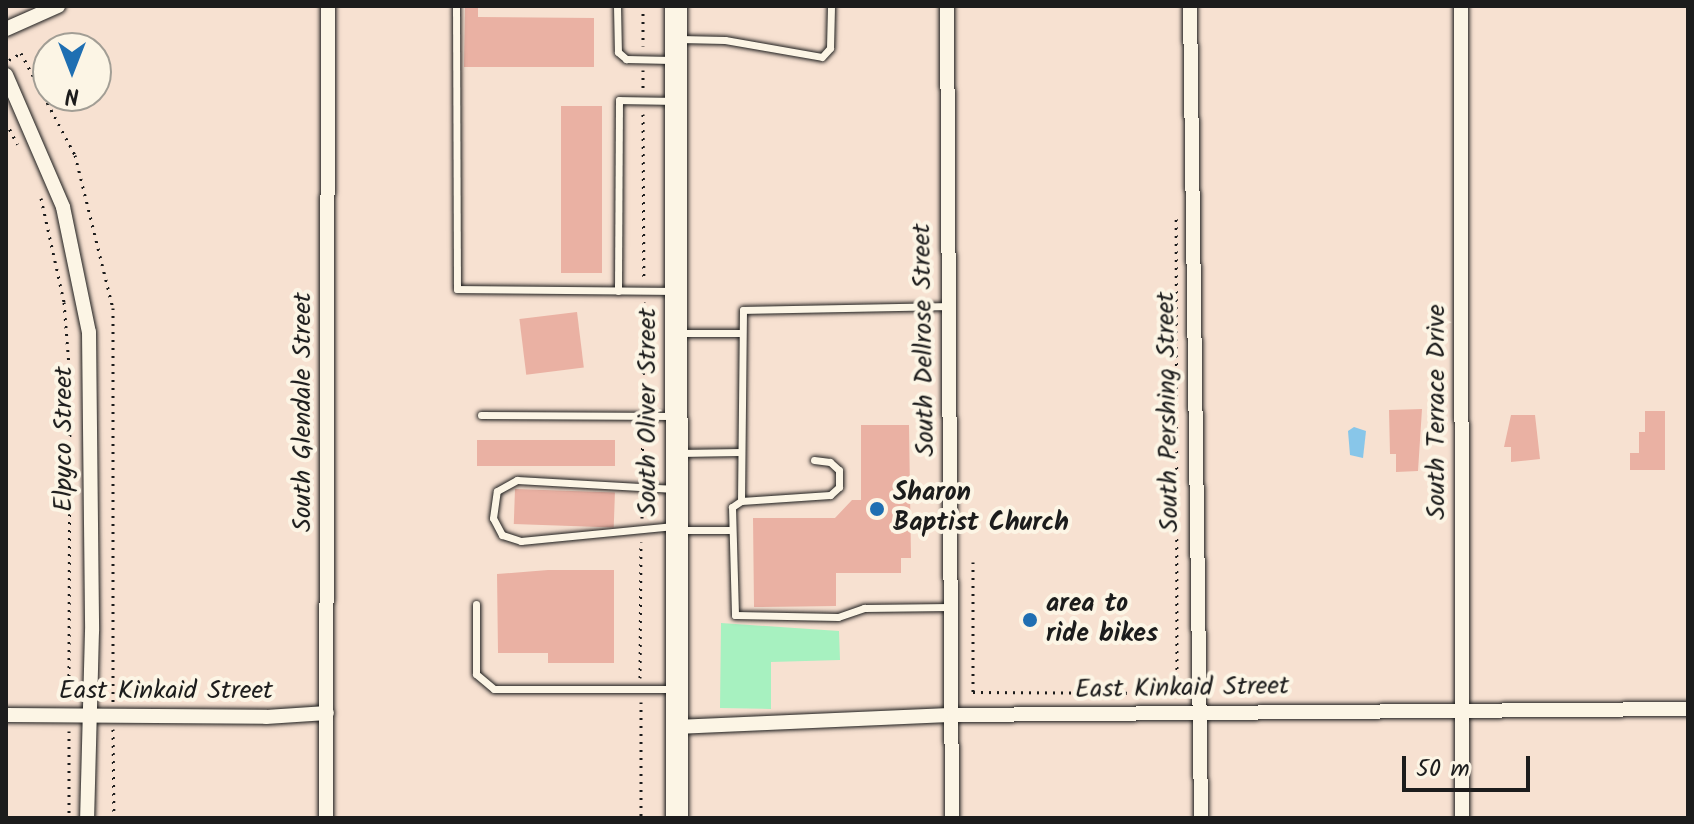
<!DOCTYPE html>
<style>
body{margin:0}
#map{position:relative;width:1694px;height:824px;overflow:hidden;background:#f7e1d1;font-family:Kalam,sans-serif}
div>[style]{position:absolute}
.green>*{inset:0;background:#a7f1c0}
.water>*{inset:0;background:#88c6e9}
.building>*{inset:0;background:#eab1a3;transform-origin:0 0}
.path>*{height:3px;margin-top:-1.5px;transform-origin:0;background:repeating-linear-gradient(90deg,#1c1c1c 0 2px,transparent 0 8px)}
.roads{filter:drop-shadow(0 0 2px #1c1c1c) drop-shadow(0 0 2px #1c1c1c)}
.lane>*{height:7px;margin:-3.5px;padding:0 3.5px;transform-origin:3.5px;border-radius:3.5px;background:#fcf5e5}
.street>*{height:14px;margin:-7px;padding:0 7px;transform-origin:7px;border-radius:7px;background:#fcf5e5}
.secondary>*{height:22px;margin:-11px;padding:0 11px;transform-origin:11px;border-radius:11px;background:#fcf5e5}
.dots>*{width:22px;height:22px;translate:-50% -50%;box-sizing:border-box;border:4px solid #fcf5e5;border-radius:50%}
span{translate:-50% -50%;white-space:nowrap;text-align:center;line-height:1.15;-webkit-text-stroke:8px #fcf5e5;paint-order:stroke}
.street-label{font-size:26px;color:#1c1c1c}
.poi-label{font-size:26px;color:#1c1c1c;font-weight:700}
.left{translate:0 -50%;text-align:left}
.frame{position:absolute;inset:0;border:8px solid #1c1c1c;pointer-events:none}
.north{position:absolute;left:32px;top:32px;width:80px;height:80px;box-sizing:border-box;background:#fcf5e5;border:2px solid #a29e95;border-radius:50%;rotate:180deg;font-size:22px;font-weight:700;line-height:32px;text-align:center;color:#1c1c1c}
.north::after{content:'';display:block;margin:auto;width:28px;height:36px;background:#1f6fb2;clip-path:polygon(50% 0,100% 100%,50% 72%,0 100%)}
.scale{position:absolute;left:1402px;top:756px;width:128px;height:36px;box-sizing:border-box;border:4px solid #1c1c1c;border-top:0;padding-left:10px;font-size:24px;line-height:28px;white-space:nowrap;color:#1c1c1c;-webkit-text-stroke:6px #fcf5e5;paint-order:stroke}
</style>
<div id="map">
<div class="green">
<i style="clip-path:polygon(721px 623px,839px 631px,840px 660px,771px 662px,771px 709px,720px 708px)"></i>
</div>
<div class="water">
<i style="clip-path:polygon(1354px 427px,1366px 431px,1363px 458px,1350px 455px,1348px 431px)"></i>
</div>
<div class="building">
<i style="clip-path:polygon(465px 8px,478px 8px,478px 17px,594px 18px,594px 67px,464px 67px)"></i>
<i style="left:561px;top:106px;width:41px;height:167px"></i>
<i style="left:577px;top:312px;width:56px;height:58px;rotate:83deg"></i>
<i style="clip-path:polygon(1422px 409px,1418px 471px,1396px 472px,1396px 454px,1390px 454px,1389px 410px)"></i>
<i style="clip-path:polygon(1645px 411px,1665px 411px,1665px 470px,1630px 470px,1630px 453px,1639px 453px,1639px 432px,1645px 432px)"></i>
<i style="clip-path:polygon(1511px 415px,1535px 415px,1540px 459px,1511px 462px,1511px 447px,1504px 447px)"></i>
<i style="clip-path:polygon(861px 425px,909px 425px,911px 558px,901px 558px,901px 573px,836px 573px,836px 606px,754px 607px,753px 518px,835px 518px,852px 500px,861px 500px)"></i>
<i style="left:477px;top:440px;width:138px;height:26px"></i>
<i style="left:515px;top:489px;width:100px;height:35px;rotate:2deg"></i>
<i style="clip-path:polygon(548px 570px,614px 570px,614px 663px,548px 663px,548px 653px,498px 653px,497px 574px)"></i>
</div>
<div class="path">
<i style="left:643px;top:6px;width:40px;rotate:90deg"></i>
<i style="left:9px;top:60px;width:14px;rotate:-30deg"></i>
<i style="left:21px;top:53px;width:115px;rotate:62.1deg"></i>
<i style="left:75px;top:155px;width:158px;rotate:76.1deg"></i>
<i style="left:113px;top:308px;width:394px;rotate:90deg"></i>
<i style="left:643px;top:70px;width:20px;rotate:90deg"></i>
<i style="left:643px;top:114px;width:164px;rotate:89.7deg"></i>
<i style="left:6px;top:122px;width:25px;rotate:63deg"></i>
<i style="left:41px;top:198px;width:107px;rotate:77.5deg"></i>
<i style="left:64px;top:302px;width:76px;rotate:85.5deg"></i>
<i style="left:70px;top:378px;width:322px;rotate:90.2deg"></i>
<i style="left:643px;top:406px;width:104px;rotate:-89.4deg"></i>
<i style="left:642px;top:474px;width:48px;rotate:-88.8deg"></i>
<i style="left:642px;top:518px;width:20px;rotate:-90deg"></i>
<i style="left:973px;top:562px;width:130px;rotate:90deg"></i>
<i style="left:973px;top:692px;width:204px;rotate:0.3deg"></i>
<i style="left:1177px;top:693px;width:479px;rotate:-90.1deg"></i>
<i style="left:640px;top:678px;width:136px;rotate:-89.6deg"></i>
<i style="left:641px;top:702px;width:116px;rotate:90deg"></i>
<i style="left:113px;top:729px;width:89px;rotate:89.4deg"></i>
<i style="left:69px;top:731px;width:87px;rotate:90deg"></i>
</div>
<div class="roads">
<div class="lane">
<i style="left:456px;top:6px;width:283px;rotate:89.8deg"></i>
<i style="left:457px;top:289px;width:217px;rotate:0.5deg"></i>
<i style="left:617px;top:6px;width:46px;rotate:88.8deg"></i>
<i style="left:618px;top:52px;width:11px;rotate:41deg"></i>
<i style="left:626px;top:59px;width:45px;rotate:1.3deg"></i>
<i style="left:680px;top:39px;width:45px;rotate:1.3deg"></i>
<i style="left:725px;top:40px;width:98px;rotate:9.9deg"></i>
<i style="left:822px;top:57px;width:12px;rotate:-48deg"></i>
<i style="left:830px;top:48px;width:42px;rotate:-88.6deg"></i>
<i style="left:618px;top:291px;width:191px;rotate:-89.7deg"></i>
<i style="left:619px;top:100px;width:55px;rotate:1deg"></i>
<i style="left:678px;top:333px;width:62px"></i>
<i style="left:481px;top:415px;width:193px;rotate:0.3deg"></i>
<i style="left:679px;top:453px;width:62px;rotate:-0.9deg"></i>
<i style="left:814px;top:460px;width:16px;rotate:7deg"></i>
<i style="left:830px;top:462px;width:12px;rotate:42deg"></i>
<i style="left:839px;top:470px;width:17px;rotate:90deg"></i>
<i style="left:839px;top:487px;width:12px;rotate:138deg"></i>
<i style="left:830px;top:495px;width:89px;rotate:176.1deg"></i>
<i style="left:741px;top:501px;width:11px;rotate:146deg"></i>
<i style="left:732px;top:507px;width:108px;rotate:88.4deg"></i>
<i style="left:735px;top:615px;width:103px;rotate:1.1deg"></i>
<i style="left:838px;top:617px;width:28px;rotate:-19deg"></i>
<i style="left:864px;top:608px;width:86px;rotate:-0.7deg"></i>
<i style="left:741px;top:501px;width:191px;rotate:-89.4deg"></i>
<i style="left:743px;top:310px;width:205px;rotate:-1.1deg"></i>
<i style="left:674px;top:526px;width:154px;rotate:174.4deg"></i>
<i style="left:521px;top:541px;width:20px;rotate:-162deg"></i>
<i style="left:502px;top:535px;width:19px;rotate:-118deg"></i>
<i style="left:493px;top:518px;width:27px;rotate:-82deg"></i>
<i style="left:497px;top:491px;width:23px;rotate:-29deg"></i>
<i style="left:517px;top:480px;width:158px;rotate:3.3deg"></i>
<i style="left:679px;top:530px;width:53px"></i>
<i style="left:476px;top:604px;width:70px;rotate:90deg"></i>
<i style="left:476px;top:674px;width:23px;rotate:40deg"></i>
<i style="left:494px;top:689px;width:181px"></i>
</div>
<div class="street">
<i style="left:947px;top:6px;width:812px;rotate:89.65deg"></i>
<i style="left:1190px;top:6px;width:812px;rotate:89.22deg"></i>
<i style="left:1461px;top:6px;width:812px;rotate:89.93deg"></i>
<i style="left:6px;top:29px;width:57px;rotate:-23.9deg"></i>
<i style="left:6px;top:75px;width:144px;rotate:66.6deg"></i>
<i style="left:63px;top:207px;width:128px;rotate:78.3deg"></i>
<i style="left:89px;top:332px;width:299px;rotate:89.4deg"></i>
<i style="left:92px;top:631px;width:187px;rotate:91.5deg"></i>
<i style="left:6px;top:715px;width:260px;rotate:0.4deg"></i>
<i style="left:266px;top:717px;width:61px;rotate:-3.8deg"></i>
<i style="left:677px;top:727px;width:277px;rotate:-2.5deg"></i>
<i style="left:954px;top:715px;width:734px;rotate:-0.47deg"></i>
<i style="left:326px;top:818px;width:812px;rotate:-89.86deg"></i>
</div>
<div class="secondary">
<i style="left:676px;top:6px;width:812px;rotate:89.93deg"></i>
</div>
</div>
<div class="dots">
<i style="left:877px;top:509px;background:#1f6fb2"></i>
<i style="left:1030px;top:620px;background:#1f6fb2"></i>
</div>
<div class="street-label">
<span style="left:925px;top:340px;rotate:-91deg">South Dellrose Street</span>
<span style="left:304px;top:412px;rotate:-90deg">South Glendale Street</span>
<span style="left:649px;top:412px;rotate:-90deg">South Oliver Street</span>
<span style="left:1169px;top:412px;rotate:-91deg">South Pershing Street</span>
<span style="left:1438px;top:412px;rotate:-90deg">South Terrace Drive</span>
<span style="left:65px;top:439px;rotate:-90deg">Elpyco Street</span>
<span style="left:1182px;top:689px;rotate:-1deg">East Kinkaid Street</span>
<span style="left:166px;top:692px">East Kinkaid Street</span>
</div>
<div class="poi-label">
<span class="left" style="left:893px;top:509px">Sharon<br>Baptist Church</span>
<span class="left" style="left:1046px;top:620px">area to<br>ride bikes</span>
</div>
<div class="frame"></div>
<div class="north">N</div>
<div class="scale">50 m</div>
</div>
